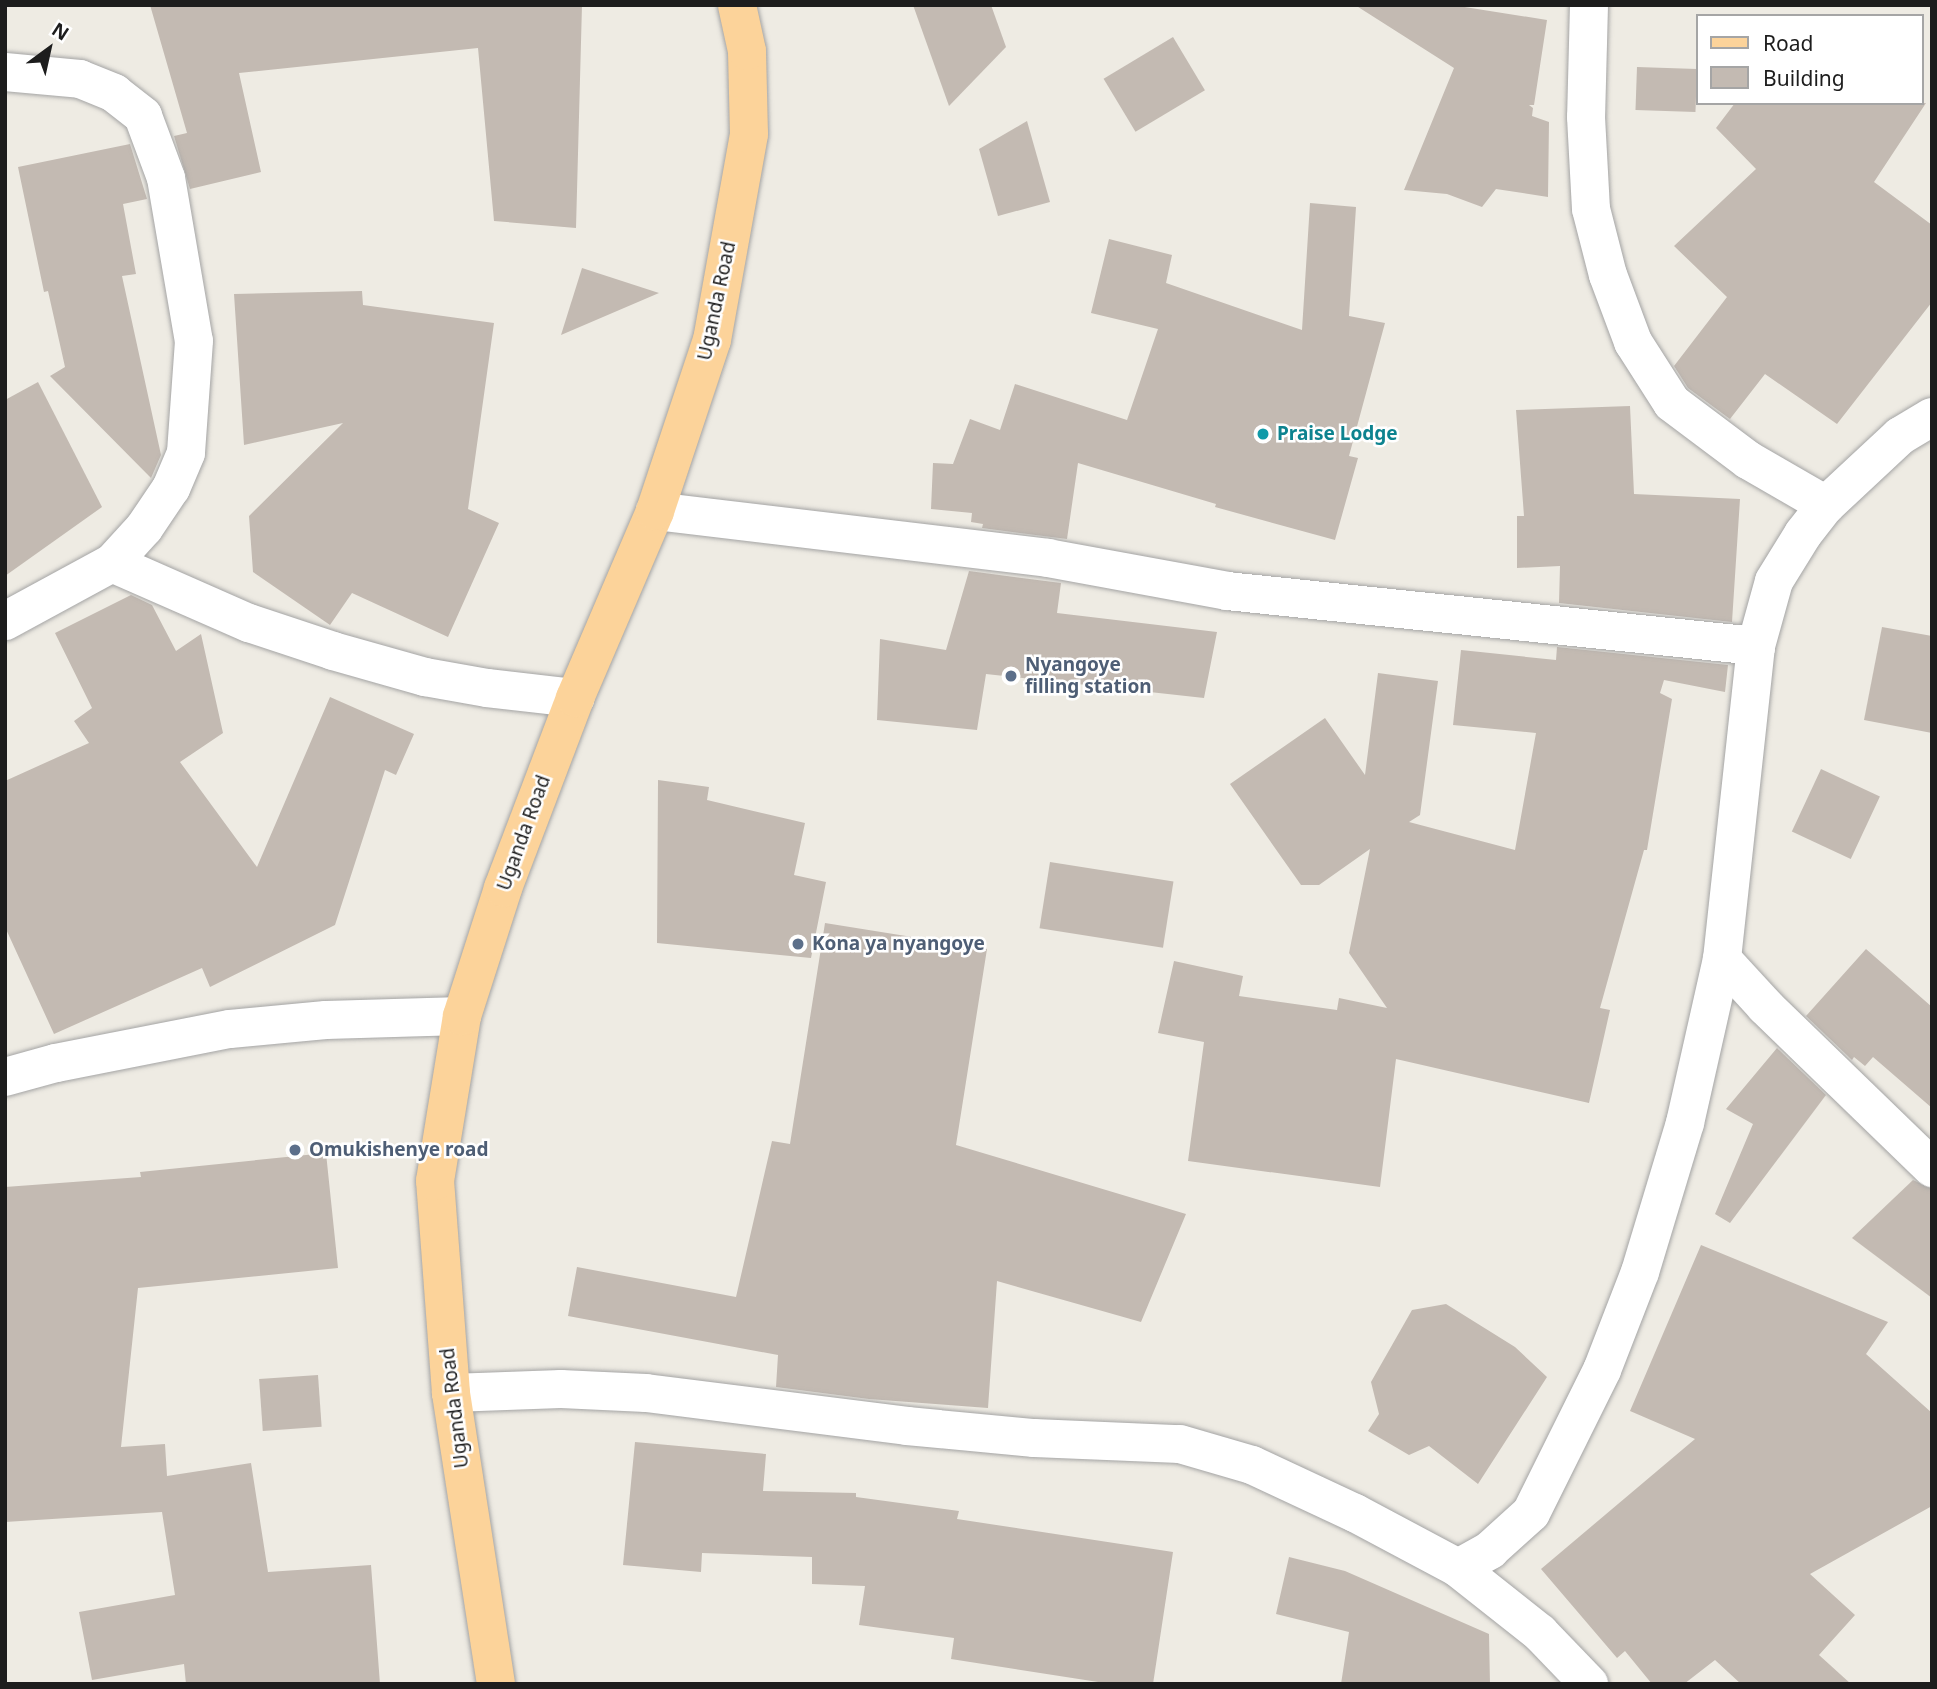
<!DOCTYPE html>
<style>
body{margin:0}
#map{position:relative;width:1937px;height:1689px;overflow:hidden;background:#eeebe3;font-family:"Noto Sans",sans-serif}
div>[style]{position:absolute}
.building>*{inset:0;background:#c3bab2;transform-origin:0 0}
.roads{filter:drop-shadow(0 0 2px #a4a4a4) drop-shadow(0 0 2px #a4a4a4)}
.minor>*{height:38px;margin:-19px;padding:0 19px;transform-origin:19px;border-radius:19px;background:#fff}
.major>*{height:38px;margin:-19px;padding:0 19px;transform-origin:19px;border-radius:19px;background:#fcd39a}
.dots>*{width:19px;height:19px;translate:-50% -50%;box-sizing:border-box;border:4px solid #fff;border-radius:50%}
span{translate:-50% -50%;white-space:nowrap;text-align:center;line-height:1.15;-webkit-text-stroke:5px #fff;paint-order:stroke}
.street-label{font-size:19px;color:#1d1d1d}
.culture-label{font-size:19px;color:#0d838f;font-weight:700}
.left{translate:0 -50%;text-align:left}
.service-label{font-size:19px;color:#4e5e75;font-weight:700}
.frame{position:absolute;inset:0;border:7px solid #1d1d1d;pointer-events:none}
.legend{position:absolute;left:1696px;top:14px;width:228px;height:91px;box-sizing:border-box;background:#fff;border:2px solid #a5a5a5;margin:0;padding:9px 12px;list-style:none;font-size:21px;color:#1d1d1d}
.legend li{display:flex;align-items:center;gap:14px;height:35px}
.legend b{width:35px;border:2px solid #a5a5a5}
.north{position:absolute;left:14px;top:14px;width:70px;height:70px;-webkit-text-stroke:5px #fff;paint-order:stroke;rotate:33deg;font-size:19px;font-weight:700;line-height:28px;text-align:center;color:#1d1d1d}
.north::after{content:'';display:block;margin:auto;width:24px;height:32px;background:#1d1d1d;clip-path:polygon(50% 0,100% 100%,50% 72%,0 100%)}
</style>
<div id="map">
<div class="building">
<i style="clip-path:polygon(150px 5px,582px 5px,576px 228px,494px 221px,478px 48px,239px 73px,261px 172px,190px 189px,174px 136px,187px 133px)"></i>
<i style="clip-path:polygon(913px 5px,991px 5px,1006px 47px,949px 106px)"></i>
<i style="clip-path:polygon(1355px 5px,1452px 5px,1547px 20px,1534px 105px,1529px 105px,1533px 108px,1532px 116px,1549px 122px,1548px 197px,1496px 189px,1482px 207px,1447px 194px,1404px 190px,1454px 68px)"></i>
<i style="left:1173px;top:37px;width:62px;height:81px;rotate:59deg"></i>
<i style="left:1637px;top:67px;width:60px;height:43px;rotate:2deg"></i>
<i style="clip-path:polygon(1735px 103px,1926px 103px,1874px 182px,1932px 225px,1932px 302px,1837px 424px,1765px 374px,1730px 419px,1688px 388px,1674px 366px,1727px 297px,1674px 246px,1756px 169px,1716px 128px)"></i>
<i style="clip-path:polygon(1027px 121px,1050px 202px,998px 216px,979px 149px)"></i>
<i style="clip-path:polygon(130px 144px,147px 199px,123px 204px,136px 274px,122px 276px,161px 455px,151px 478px,50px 376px,65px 367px,48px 291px,44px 292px,18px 167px)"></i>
<i style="clip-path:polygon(1310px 203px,1356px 207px,1349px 316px,1385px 323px,1349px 456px,1358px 458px,1335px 540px,1215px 507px,1216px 504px,1078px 463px,1067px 539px,982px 528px,983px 524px,971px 522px,972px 513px,931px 509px,933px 463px,953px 464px,970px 419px,1000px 430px,1015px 384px,1127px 420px,1158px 329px,1091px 313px,1109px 239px,1172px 255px,1166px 283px,1302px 330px)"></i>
<i style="clip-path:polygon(582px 268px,659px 293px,561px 335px)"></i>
<i style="clip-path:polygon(362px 291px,363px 305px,494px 323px,468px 509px,499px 523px,448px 637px,352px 593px,330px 625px,253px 572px,249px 516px,343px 423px,244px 445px,234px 294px)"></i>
<i style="clip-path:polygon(38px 382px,102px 507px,5px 576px,5px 400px)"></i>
<i style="clip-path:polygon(1630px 406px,1634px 494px,1740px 499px,1732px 622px,1559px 603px,1560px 566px,1517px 568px,1517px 516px,1524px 516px,1516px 410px)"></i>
<i style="clip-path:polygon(969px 571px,1061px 583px,1057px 613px,1217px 632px,1204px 698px,986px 674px,977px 730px,877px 720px,880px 639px,946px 650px)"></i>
<i style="clip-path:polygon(131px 595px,152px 605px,176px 651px,201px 634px,223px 733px,180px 762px,257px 867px,330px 697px,414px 734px,396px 775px,385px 770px,335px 925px,210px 987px,202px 968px,54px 1034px,5px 927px,5px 781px,89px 743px,74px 721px,92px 708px,55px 633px)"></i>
<i style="clip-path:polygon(1882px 627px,1932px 636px,1932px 733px,1864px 720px)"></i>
<i style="clip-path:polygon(1557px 647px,1728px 665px,1725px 692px,1664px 680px,1660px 693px,1672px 699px,1647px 850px,1644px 850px,1600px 1008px,1610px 1010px,1589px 1103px,1396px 1059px,1380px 1187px,1188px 1161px,1204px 1042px,1158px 1033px,1174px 961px,1243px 976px,1239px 996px,1337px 1010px,1339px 998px,1387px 1008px,1349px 953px,1370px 849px,1319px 885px,1301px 885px,1230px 784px,1325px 718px,1365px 775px,1378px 673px,1438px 681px,1420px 815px,1409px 822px,1515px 850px,1536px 733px,1453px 725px,1461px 650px,1556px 660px)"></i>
<i style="left:1821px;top:769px;width:65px;height:69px;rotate:25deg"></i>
<i style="clip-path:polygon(658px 780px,709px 787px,707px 800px,805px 823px,794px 875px,826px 882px,811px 958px,657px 943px)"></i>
<i style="left:1050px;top:862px;width:125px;height:67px;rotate:9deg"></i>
<i style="clip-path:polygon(825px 923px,987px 949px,956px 1145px,1186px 1214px,1141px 1322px,997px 1281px,988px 1408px,869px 1399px,776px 1387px,778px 1355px,568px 1316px,577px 1267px,736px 1297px,772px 1141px,790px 1144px)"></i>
<i style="clip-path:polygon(1866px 949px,1932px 1007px,1932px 1108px,1873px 1057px,1865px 1066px,1854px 1057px,1852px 1060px,1806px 1016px)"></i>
<i style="clip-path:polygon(1777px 1048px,1826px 1095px,1730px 1223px,1715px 1214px,1753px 1124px,1726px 1109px)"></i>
<i style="clip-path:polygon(326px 1153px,338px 1268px,138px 1288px,121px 1447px,165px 1444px,167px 1476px,251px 1463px,268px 1572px,371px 1565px,380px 1684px,186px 1684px,184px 1664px,92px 1680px,79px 1612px,175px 1595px,162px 1512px,5px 1522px,5px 1187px,141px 1177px,140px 1172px)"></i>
<i style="clip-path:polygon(1913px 1180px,1932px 1189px,1932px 1298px,1852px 1238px)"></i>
<i style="clip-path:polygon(1701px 1245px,1888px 1322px,1866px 1354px,1932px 1413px,1932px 1506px,1810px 1574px,1855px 1615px,1819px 1655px,1851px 1684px,1741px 1684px,1715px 1660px,1684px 1684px,1652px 1684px,1625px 1651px,1617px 1658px,1541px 1569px,1695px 1439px,1630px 1411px)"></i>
<i style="clip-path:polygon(1446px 1304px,1515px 1347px,1547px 1377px,1478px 1484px,1429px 1446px,1409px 1455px,1368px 1431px,1379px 1414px,1371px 1382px,1412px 1310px)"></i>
<i style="left:318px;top:1375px;width:52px;height:59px;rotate:86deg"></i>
<i style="clip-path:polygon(635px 1442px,766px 1454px,763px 1491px,856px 1493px,856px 1497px,959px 1511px,957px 1519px,1173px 1552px,1153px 1684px,1111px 1684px,951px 1659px,954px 1638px,859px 1625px,865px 1586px,812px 1584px,812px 1557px,702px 1553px,701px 1572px,623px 1565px)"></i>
<i style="clip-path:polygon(1289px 1557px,1345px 1571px,1489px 1634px,1490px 1684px,1341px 1684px,1349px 1632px,1276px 1614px)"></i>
</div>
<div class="roads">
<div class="minor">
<i style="left:1589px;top:5px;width:112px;rotate:91.5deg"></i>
<i style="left:1586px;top:117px;width:92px;rotate:86.9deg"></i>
<i style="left:1591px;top:209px;width:68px;rotate:75.6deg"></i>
<i style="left:1608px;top:275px;width:72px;rotate:69.5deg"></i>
<i style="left:1633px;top:342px;width:72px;rotate:57.4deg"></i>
<i style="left:1672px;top:403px;width:95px;rotate:36.9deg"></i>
<i style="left:1748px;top:460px;width:90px;rotate:30deg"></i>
<i style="left:5px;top:72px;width:75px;rotate:5.3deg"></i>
<i style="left:80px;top:79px;width:37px;rotate:22deg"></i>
<i style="left:114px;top:93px;width:37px;rotate:38deg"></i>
<i style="left:143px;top:116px;width:66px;rotate:69.6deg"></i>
<i style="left:166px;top:178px;width:165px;rotate:80.3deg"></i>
<i style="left:194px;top:341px;width:112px;rotate:94.1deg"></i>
<i style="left:186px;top:453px;width:38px;rotate:113deg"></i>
<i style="left:171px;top:488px;width:48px;rotate:124deg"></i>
<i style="left:144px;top:528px;width:47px;rotate:132.4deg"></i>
<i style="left:112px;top:563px;width:122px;rotate:151.5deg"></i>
<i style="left:655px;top:511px;width:396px;rotate:6.8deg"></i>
<i style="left:1048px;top:558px;width:182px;rotate:10.4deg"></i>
<i style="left:1227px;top:591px;width:532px;rotate:5.94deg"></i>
<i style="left:112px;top:563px;width:150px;rotate:23.7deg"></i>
<i style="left:249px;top:623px;width:89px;rotate:18.4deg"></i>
<i style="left:333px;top:651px;width:96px;rotate:15.8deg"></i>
<i style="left:425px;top:677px;width:63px;rotate:10.1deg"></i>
<i style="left:487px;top:688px;width:89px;rotate:6.5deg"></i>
<i style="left:1722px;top:959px;width:64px;rotate:47.5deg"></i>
<i style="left:1765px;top:1006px;width:233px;rotate:44.1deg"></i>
<i style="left:5px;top:1077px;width:53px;rotate:-15.4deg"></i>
<i style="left:56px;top:1063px;width:177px;rotate:-11.1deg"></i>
<i style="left:230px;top:1029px;width:96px;rotate:-5.4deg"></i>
<i style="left:326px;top:1020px;width:136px;rotate:-1.7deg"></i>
<i style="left:451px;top:1393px;width:110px;rotate:-2.1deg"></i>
<i style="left:561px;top:1389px;width:85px;rotate:2.7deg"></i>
<i style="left:646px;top:1393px;width:263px;rotate:7.2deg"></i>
<i style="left:907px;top:1426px;width:128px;rotate:5.4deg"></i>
<i style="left:1034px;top:1438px;width:146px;rotate:2.4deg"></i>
<i style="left:1180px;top:1444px;width:75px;rotate:16.3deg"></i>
<i style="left:1252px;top:1465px;width:114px;rotate:25deg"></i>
<i style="left:1355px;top:1513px;width:117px;rotate:28.1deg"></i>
<i style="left:1458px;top:1568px;width:105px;rotate:38.4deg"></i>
<i style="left:1540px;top:1633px;width:71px;rotate:46.1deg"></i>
<i style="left:1458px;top:1568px;width:37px;rotate:-29deg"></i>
<i style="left:1490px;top:1550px;width:55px;rotate:-42.1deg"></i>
<i style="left:1531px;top:1513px;width:160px;rotate:-63.6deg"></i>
<i style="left:1602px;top:1370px;width:105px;rotate:-68.8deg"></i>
<i style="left:1640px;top:1272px;width:156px;rotate:-73.2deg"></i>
<i style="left:1685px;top:1123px;width:168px;rotate:-77.3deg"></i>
<i style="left:1722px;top:959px;width:315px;rotate:-83.8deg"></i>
<i style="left:1756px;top:646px;width:67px;rotate:-74.5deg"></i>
<i style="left:1774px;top:581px;width:55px;rotate:-58.3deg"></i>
<i style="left:1803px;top:534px;width:37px;rotate:-52deg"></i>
<i style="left:1826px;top:505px;width:101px;rotate:-43deg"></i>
<i style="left:1900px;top:436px;width:37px;rotate:-31deg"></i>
</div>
<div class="major">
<i style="left:496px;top:1684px;width:294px;rotate:-98.8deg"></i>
<i style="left:451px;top:1393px;width:213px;rotate:-94.3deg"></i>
<i style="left:435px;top:1181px;width:167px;rotate:-80.7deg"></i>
<i style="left:462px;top:1016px;width:134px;rotate:-72.2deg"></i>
<i style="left:503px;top:888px;width:203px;rotate:-69.2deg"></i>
<i style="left:575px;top:698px;width:203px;rotate:-66.8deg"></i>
<i style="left:655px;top:511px;width:180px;rotate:-71.6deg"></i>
<i style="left:712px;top:340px;width:209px;rotate:-79.8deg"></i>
<i style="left:749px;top:134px;width:83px;rotate:-91.4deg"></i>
<i style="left:747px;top:51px;width:47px;rotate:-102.3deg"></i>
</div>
</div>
<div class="dots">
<i style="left:1263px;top:434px;background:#0f9aa8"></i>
<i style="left:1011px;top:676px;background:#5c6f8a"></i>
<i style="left:798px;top:944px;background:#5c6f8a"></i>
<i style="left:295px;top:1150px;background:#5c6f8a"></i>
</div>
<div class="street-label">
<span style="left:717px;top:301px;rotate:-78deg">Uganda Road</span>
<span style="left:524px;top:833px;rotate:-70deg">Uganda Road</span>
<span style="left:455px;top:1408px;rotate:-97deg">Uganda Road</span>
</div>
<div class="culture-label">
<span class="left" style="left:1277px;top:434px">Praise Lodge</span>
</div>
<div class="service-label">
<span class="left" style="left:1025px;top:676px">Nyangoye<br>filling station</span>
<span class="left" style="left:812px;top:944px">Kona ya nyangoye</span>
<span class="left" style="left:309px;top:1150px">Omukishenye road</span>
</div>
<div class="frame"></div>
<ul class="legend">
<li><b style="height:9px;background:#fcd39a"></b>Road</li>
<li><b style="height:19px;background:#c3bab2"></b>Building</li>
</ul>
<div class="north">N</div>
</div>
